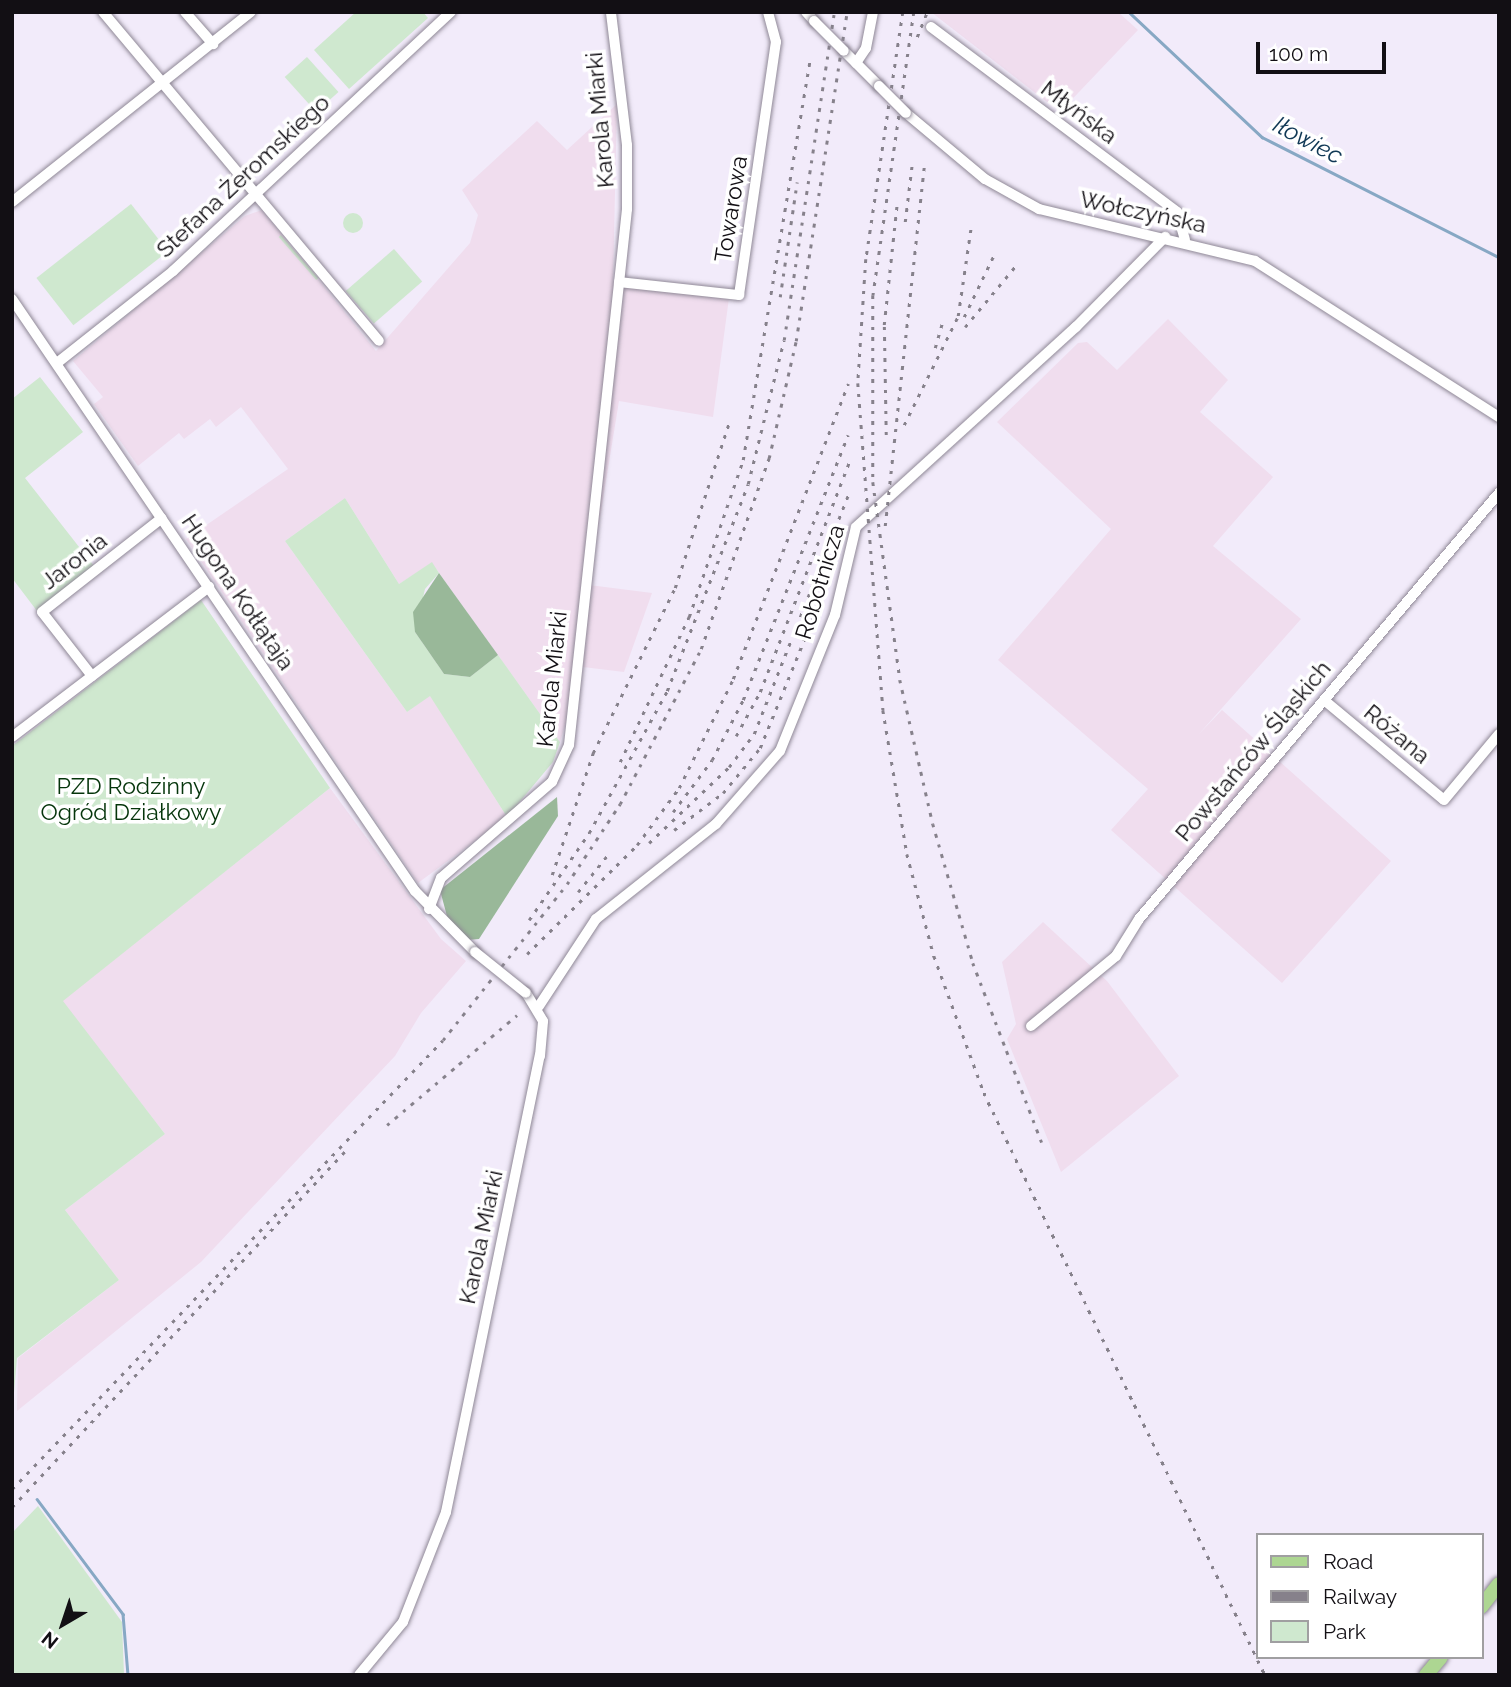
<!DOCTYPE html>
<meta charset="utf-8">
<style>
body{margin:0}
#map{position:relative;width:1511px;height:1687px;overflow:hidden;background:#f2ebfa;font-family:Raleway,sans-serif}
div>[style]{position:absolute}
.industrial>*{inset:0;background:#f0ddee}
.green>*{inset:0;background:#cfe8cf;transform-origin:0 0}
.round{border-radius:50%}
.forest>*{inset:0;background:#99b899}
.stream>*{height:2.5px;margin:-1.25px;padding:0 1.25px;transform-origin:1.25px;border-radius:1.25px;background:#87a8c4}
.roads{filter:drop-shadow(0 0 2px #8f8896) drop-shadow(0 0 2px #8f8896)}
.minor>*{height:10px;margin:-5px;padding:0 5px;transform-origin:5px;border-radius:5px;background:#fff}
.major>*{height:14px;margin:-7px;padding:0 7px;transform-origin:7px;border-radius:7px;background:#add692}
.rail>*{height:2.5px;margin-top:-1.25px;transform-origin:0;background:repeating-linear-gradient(90deg,#86818b 0 3.5px,transparent 0 10.5px)}
.bridges{filter:drop-shadow(0 0 2px #8f8896) drop-shadow(0 0 2px #8f8896)}
.minor-bridge>*{height:10px;margin:-5px;padding:0 5px;transform-origin:5px;border-radius:5px;background:#fff}
span{translate:-50% -50%;white-space:nowrap;text-align:center;line-height:1.15;-webkit-text-stroke:7px #fff;paint-order:stroke}
.street-label{font-size:23px;color:#120f14}
.park-label{font-size:23px;color:#05350b}
.water-label{font-size:24px;color:#103855;font-style:italic}
.frame{position:absolute;inset:0;border:14px solid #120f14;pointer-events:none}
.legend{position:absolute;left:1256px;top:1533px;width:228px;height:126px;box-sizing:border-box;background:#fff;border:2px solid #a09fa1;margin:0;padding:9px 12px;list-style:none;font-size:21px;color:#120f14}
.legend li{display:flex;align-items:center;gap:14px;height:35px}
.legend b{width:35px;border:2px solid #a09fa1}
.north{position:absolute;left:28px;top:1589px;width:70px;height:70px;-webkit-text-stroke:5px #fff;paint-order:stroke;rotate:219deg;font-size:19px;font-weight:700;line-height:28px;text-align:center;color:#120f14}
.north::after{content:'';display:block;margin:auto;width:24px;height:32px;background:#120f14;clip-path:polygon(50% 0,100% 100%,50% 72%,0 100%)}
.scale{position:absolute;left:1256px;top:42px;width:130px;height:32px;box-sizing:border-box;border:4px solid #120f14;border-top:0;padding-left:9px;font-size:21px;line-height:24px;white-space:nowrap;color:#120f14;-webkit-text-stroke:5px #fff;paint-order:stroke}
</style>
<div id="map">
<div class="industrial">
<i style="clip-path:polygon(931px 12px,1118px 12px,1138px 30px,1060px 112px)"></i>
<i style="clip-path:polygon(617px 104px,613px 281px,729px 298px,713px 417px,619px 401px,589px 585px,652px 593px,624px 672px,583px 667px,560px 742px,432px 563px,399px 584px,345px 498px,285px 541px,407px 712px,430px 695px,507px 817px,418px 883px,186px 539px,288px 469px,241px 407px,216px 427px,210px 419px,184px 439px,179px 433px,138px 466px,94px 404px,103px 397px,73px 361px,245px 216px,262px 210px,376px 351px,470px 243px,478px 215px,462px 190px,537px 121px,567px 150px)"></i>
<i style="clip-path:polygon(1168px 319px,1228px 380px,1200px 412px,1273px 477px,1213px 546px,1301px 619px,1198px 735px,1222px 710px,1391px 861px,1282px 983px,1111px 830px,1148px 789px,998px 660px,1111px 529px,997px 422px,1078px 343px,1087px 342px,1117px 370px)"></i>
<i style="clip-path:polygon(330px 788px,441px 939px,466px 961px,421px 1013px,395px 1056px,201px 1262px,17px 1411px,18px 1358px,119px 1280px,65px 1210px,165px 1134px,62px 1001px)"></i>
<i style="clip-path:polygon(1043px 922px,1107px 981px,1179px 1076px,1061px 1172px,1007px 1039px,1016px 1024px,1002px 962px)"></i>
</div>
<div class="green">
<i style="clip-path:polygon(356px 12px,423px 12px,428px 18px,349px 89px,314px 50px)"></i>
<i style="left:307px;top:57px;width:47px;height:30px;rotate:48deg"></i>
<i style="left:131px;top:204px;width:60px;height:120px;rotate:52deg"></i>
<i class="round" style="left:343px;top:213px;width:20px;height:20px"></i>
<i style="left:281px;top:235px;width:57px;height:3px;rotate:49deg"></i>
<i style="left:394px;top:249px;width:43px;height:64px;rotate:49deg"></i>
<i style="clip-path:polygon(40px 377px,83px 432px,25px 478px,94px 566px,37px 611px,12px 578px,12px 399px)"></i>
<i style="clip-path:polygon(345px 498px,399px 584px,432px 562px,439px 573px,425px 589px,415px 632px,444px 674px,470px 677px,498px 655px,560px 742px,553px 762px,507px 817px,430px 696px,407px 712px,285px 541px)"></i>
<i style="clip-path:polygon(201px 600px,330px 788px,63px 1001px,165px 1134px,65px 1210px,119px 1280px,17px 1358px,12px 1416px,12px 746px)"></i>
<i style="clip-path:polygon(38px 1506px,122px 1622px,124px 1675px,12px 1675px,12px 1533px)"></i>
</div>
<div class="forest">
<i style="clip-path:polygon(439px 573px,498px 655px,470px 677px,444px 674px,415px 632px,413px 612px)"></i>
<i style="clip-path:polygon(557px 797px,558px 816px,479px 939px,467px 940px,448px 920px,440px 890px)"></i>
</div>
<div class="stream">
<i style="left:1129px;top:12px;width:183px;rotate:43.2deg"></i>
<i style="left:1262px;top:137px;width:266px;rotate:26.9deg"></i>
<i style="left:37px;top:1499px;width:144px;rotate:53.2deg"></i>
<i style="left:123px;top:1614px;width:61px;rotate:85.3deg"></i>
</div>
<div class="roads">
<div class="minor">
<i style="left:103px;top:12px;width:429px;rotate:50deg"></i>
<i style="left:185px;top:12px;width:43px;rotate:48.8deg"></i>
<i style="left:806px;top:12px;width:12px;rotate:48deg"></i>
<i style="left:931px;top:27px;width:308px;rotate:36.9deg"></i>
<i style="left:1177px;top:212px;width:29px;rotate:74deg"></i>
<i style="left:844px;top:51px;width:49px;rotate:45deg"></i>
<i style="left:856px;top:63px;width:18px;rotate:-56deg"></i>
<i style="left:866px;top:48px;width:37px;rotate:-79deg"></i>
<i style="left:906px;top:113px;width:103px;rotate:39.9deg"></i>
<i style="left:985px;top:179px;width:62px;rotate:29.1deg"></i>
<i style="left:1039px;top:209px;width:222px;rotate:13.5deg"></i>
<i style="left:1255px;top:261px;width:290px;rotate:32.6deg"></i>
<i style="left:12px;top:202px;width:305px;rotate:-38.5deg"></i>
<i style="left:619px;top:282px;width:121px;rotate:6.2deg"></i>
<i style="left:739px;top:295px;width:256px;rotate:-81.7deg"></i>
<i style="left:776px;top:42px;width:31px;rotate:-105deg"></i>
<i style="left:12px;top:299px;width:716px;rotate:55.76deg"></i>
<i style="left:415px;top:891px;width:86px;rotate:45.5deg"></i>
<i style="left:57px;top:363px;width:148px;rotate:-38.4deg"></i>
<i style="left:173px;top:271px;width:380px;rotate:-43deg"></i>
<i style="left:92px;top:676px;width:81px;rotate:-128deg"></i>
<i style="left:42px;top:612px;width:152px;rotate:-38.1deg"></i>
<i style="left:1324px;top:700px;width:156px;rotate:39.8deg"></i>
<i style="left:1444px;top:800px;width:86px;rotate:-50.2deg"></i>
<i style="left:12px;top:737px;width:248px;rotate:-37.3deg"></i>
<i style="left:429px;top:909px;width:33px;rotate:-69deg"></i>
<i style="left:441px;top:878px;width:147px;rotate:-40.9deg"></i>
<i style="left:552px;top:782px;width:41px;rotate:-65.3deg"></i>
<i style="left:569px;top:745px;width:539px;rotate:-83.82deg"></i>
<i style="left:627px;top:209px;width:64px;rotate:-90deg"></i>
<i style="left:627px;top:145px;width:134px;rotate:-96.9deg"></i>
<i style="left:539px;top:1006px;width:104px;rotate:-56.8deg"></i>
<i style="left:596px;top:919px;width:153px;rotate:-38.4deg"></i>
<i style="left:716px;top:824px;width:97px;rotate:-48.8deg"></i>
<i style="left:780px;top:751px;width:147px;rotate:-68deg"></i>
<i style="left:835px;top:615px;width:90px;rotate:-76.6deg"></i>
<i style="left:856px;top:527px;width:297px;rotate:-42.3deg"></i>
<i style="left:1076px;top:327px;width:127px;rotate:-45.3deg"></i>
<i style="left:1031px;top:1026px;width:110px;rotate:-39.5deg"></i>
<i style="left:1116px;top:956px;width:44px;rotate:-58.1deg"></i>
<i style="left:1139px;top:919px;width:558px;rotate:-49.8deg"></i>
<i style="left:359px;top:1675px;width:69px;rotate:-50.3deg"></i>
<i style="left:403px;top:1622px;width:118px;rotate:-68.6deg"></i>
<i style="left:446px;top:1512px;width:466px;rotate:-78.4deg"></i>
<i style="left:540px;top:1056px;width:35px;rotate:-85deg"></i>
<i style="left:543px;top:1021px;width:33px;rotate:-121deg"></i>
</div>
<div class="major">
<i style="left:1481px;top:1607px;width:29px;rotate:-52deg"></i>
<i style="left:1426px;top:1675px;width:23px;rotate:-50deg"></i>
</div>
</div>
<div class="rail">
<i style="left:903px;top:12px;width:250px;rotate:98.5deg"></i>
<i style="left:866px;top:259px;width:124px;rotate:93.7deg"></i>
<i style="left:858px;top:383px;width:328px;rotate:85.6deg"></i>
<i style="left:883px;top:710px;width:146px;rotate:80.5deg"></i>
<i style="left:907px;top:854px;width:106px;rotate:75.2deg"></i>
<i style="left:934px;top:956px;width:146px;rotate:69.9deg"></i>
<i style="left:984px;top:1093px;width:646px;rotate:64.23deg"></i>
<i style="left:914px;top:12px;width:286px;rotate:98.2deg"></i>
<i style="left:873px;top:295px;width:187px;rotate:90deg"></i>
<i style="left:873px;top:482px;width:200px;rotate:82.2deg"></i>
<i style="left:900px;top:680px;width:148px;rotate:77.1deg"></i>
<i style="left:933px;top:824px;width:145px;rotate:73.9deg"></i>
<i style="left:973px;top:963px;width:198px;rotate:69deg"></i>
<i style="left:917px;top:37px;width:27px;rotate:-68deg"></i>
<i style="left:905px;top:222px;width:58px;rotate:-83.1deg"></i>
<i style="left:780px;top:297px;width:116px;rotate:-81.6deg"></i>
<i style="left:964px;top:317px;width:71px;rotate:-64.2deg"></i>
<i style="left:965px;top:327px;width:83px;rotate:-50.4deg"></i>
<i style="left:935px;top:348px;width:29px;rotate:-74deg"></i>
<i style="left:904px;top:425px;width:122px;rotate:-63.6deg"></i>
<i style="left:958px;top:316px;width:90px;rotate:-81.7deg"></i>
<i style="left:886px;top:435px;width:110px;rotate:-91deg"></i>
<i style="left:884px;top:325px;width:122px;rotate:-83.9deg"></i>
<i style="left:885px;top:526px;width:362px;rotate:-83.8deg"></i>
<i style="left:736px;top:736px;width:50px;rotate:-61.4deg"></i>
<i style="left:760px;top:692px;width:246px;rotate:-68.8deg"></i>
<i style="left:620px;top:762px;width:161px;rotate:-64.6deg"></i>
<i style="left:689px;top:617px;width:166px;rotate:-71deg"></i>
<i style="left:743px;top:460px;width:406px;rotate:-80.5deg"></i>
<i style="left:673px;top:812px;width:65px;rotate:-53.1deg"></i>
<i style="left:712px;top:760px;width:68px;rotate:-62.7deg"></i>
<i style="left:743px;top:700px;width:285px;rotate:-68.4deg"></i>
<i style="left:674px;top:830px;width:61px;rotate:-37.1deg"></i>
<i style="left:723px;top:793px;width:58px;rotate:-50.6deg"></i>
<i style="left:760px;top:748px;width:193px;rotate:-67.8deg"></i>
<i style="left:649px;top:843px;width:110px;rotate:-43.5deg"></i>
<i style="left:729px;top:767px;width:41px;rotate:-52.9deg"></i>
<i style="left:754px;top:734px;width:257px;rotate:-68.5deg"></i>
<i style="left:552px;top:875px;width:129px;rotate:-71.4deg"></i>
<i style="left:593px;top:753px;width:184px;rotate:-63.6deg"></i>
<i style="left:675px;top:588px;width:174px;rotate:-71.9deg"></i>
<i style="left:578px;top:892px;width:51px;rotate:-51.3deg"></i>
<i style="left:529px;top:920px;width:106px;rotate:-55.4deg"></i>
<i style="left:589px;top:833px;width:162px;rotate:-61.2deg"></i>
<i style="left:667px;top:691px;width:222px;rotate:-68.6deg"></i>
<i style="left:748px;top:484px;width:148px;rotate:-76deg"></i>
<i style="left:784px;top:340px;width:332px;rotate:-81.3deg"></i>
<i style="left:527px;top:954px;width:155px;rotate:-44.7deg"></i>
<i style="left:637px;top:845px;width:71px;rotate:-53.6deg"></i>
<i style="left:679px;top:788px;width:122px;rotate:-63.6deg"></i>
<i style="left:733px;top:679px;width:317px;rotate:-68.7deg"></i>
<i style="left:387px;top:1125px;width:170px;rotate:-40.2deg"></i>
<i style="left:12px;top:1489px;width:622px;rotate:-46.17deg"></i>
<i style="left:443px;top:1040px;width:199px;rotate:-51.5deg"></i>
<i style="left:567px;top:884px;width:96px;rotate:-56.5deg"></i>
<i style="left:620px;top:804px;width:175px;rotate:-62.4deg"></i>
<i style="left:701px;top:649px;width:203px;rotate:-70.4deg"></i>
<i style="left:769px;top:458px;width:120px;rotate:-77deg"></i>
<i style="left:796px;top:341px;width:333px;rotate:-81.2deg"></i>
<i style="left:12px;top:1507px;width:493px;rotate:-46.9deg"></i>
</div>
<div class="bridges">
<div class="minor-bridge">
<i style="left:814px;top:21px;width:42px;rotate:45deg"></i>
<i style="left:879px;top:86px;width:38px;rotate:45deg"></i>
<i style="left:475px;top:952px;width:65px;rotate:38.8deg"></i>
</div>
</div>
<div class="street-label">
<span style="left:1079px;top:112px;rotate:37deg">Młyńska</span>
<span style="left:600px;top:120px;rotate:-95deg">Karola Miarki</span>
<span style="left:243px;top:176px;rotate:-43deg">Stefana Żeromskiego</span>
<span style="left:731px;top:209px;rotate:-81deg">Towarowa</span>
<span style="left:1143px;top:212px;rotate:12deg">Wołczyńska</span>
<span style="left:74px;top:561px;rotate:-38deg">Jaronia</span>
<span style="left:820px;top:582px;rotate:-73deg">Robotnicza</span>
<span style="left:238px;top:592px;rotate:56deg">Hugona Kołłątaja</span>
<span style="left:552px;top:679px;rotate:-84deg">Karola Miarki</span>
<span style="left:1397px;top:734px;rotate:40deg">Różana</span>
<span style="left:1253px;top:751px;rotate:-50deg">Powstańców Śląskich</span>
<span style="left:481px;top:1237px;rotate:-78deg">Karola Miarki</span>
</div>
<div class="park-label">
<span style="left:131px;top:799px">PZD Rodzinny<br>Ogród Działkowy</span>
</div>
<div class="water-label">
<span style="left:1308px;top:140px;rotate:28deg">Iłowiec</span>
</div>
<div class="frame"></div>
<ul class="legend">
<li><b style="height:9px;background:#add692"></b>Road</li>
<li><b style="height:9px;background:#86818b"></b>Railway</li>
<li><b style="height:19px;background:#cfe8cf"></b>Park</li>
</ul>
<div class="north">N</div>
<div class="scale">100 m</div>
</div>
